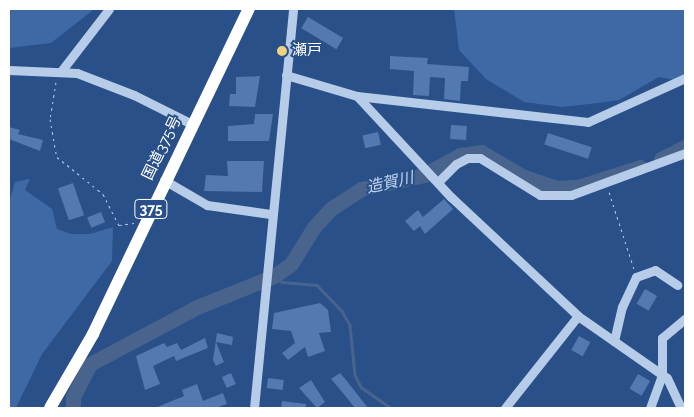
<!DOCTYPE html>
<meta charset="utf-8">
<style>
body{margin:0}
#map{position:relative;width:694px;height:417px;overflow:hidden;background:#295089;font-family:Raleway,"Noto Sans JP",sans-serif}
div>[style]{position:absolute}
.green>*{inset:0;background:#3e69a5}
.stream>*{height:2.5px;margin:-1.25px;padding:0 1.25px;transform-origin:1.25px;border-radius:1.25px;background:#48648c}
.river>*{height:15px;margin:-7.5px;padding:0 7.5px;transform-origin:7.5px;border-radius:7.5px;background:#48648c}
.building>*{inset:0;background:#5279b0;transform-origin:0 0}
.path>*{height:1px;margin-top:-0.5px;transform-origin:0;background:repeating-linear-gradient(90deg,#b6cce8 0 2.5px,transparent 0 6.5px)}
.minor>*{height:9px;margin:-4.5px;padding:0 4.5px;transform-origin:4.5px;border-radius:4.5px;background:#b6cce8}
.highway>*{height:12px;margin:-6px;padding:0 6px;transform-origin:6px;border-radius:6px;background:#fff}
.dots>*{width:14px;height:14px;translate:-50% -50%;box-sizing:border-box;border:2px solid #295089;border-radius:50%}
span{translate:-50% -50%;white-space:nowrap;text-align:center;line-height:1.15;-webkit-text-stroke:4px #295089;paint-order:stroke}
.shield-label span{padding:1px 4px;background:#295089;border:1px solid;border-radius:4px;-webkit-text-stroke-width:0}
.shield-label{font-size:14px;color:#fff;font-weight:700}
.poi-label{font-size:15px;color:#fff}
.left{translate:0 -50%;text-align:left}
.street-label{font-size:15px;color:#fff}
.water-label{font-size:16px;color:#c2d6f0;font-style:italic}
.frame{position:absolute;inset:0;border:10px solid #fff;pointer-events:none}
</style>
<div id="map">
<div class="green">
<i style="clip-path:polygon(9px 9px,92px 9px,93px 10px,51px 43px,9px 48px)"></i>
<i style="clip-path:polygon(454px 9px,685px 9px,685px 78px,680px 81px,659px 77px,619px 100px,598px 103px,562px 107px,524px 102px,486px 79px,459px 50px)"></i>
<i style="clip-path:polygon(30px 179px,25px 190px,52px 209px,57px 229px,71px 234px,90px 234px,113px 227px,112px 261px,42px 354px,16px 408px,9px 408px,9px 203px,15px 182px)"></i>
</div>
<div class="stream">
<i style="left:274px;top:276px;width:10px;rotate:37deg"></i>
<i style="left:282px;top:282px;width:35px;rotate:5deg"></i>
<i style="left:317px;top:285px;width:36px;rotate:46deg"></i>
<i style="left:342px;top:311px;width:16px;rotate:60deg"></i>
<i style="left:350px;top:325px;width:50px;rotate:84.3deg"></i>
<i style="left:355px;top:375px;width:13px;rotate:63deg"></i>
<i style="left:361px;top:387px;width:37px;rotate:35deg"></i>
</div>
<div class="river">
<i style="left:661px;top:159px;width:27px;rotate:-27deg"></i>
<i style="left:73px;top:408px;width:11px;rotate:-90deg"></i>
<i style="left:73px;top:397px;width:37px;rotate:-63deg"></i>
<i style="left:90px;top:364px;width:121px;rotate:-28deg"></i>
<i style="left:197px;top:307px;width:83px;rotate:-21.9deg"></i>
<i style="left:274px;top:276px;width:21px;rotate:-35deg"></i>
<i style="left:291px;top:264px;width:44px;rotate:-58.1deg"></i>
<i style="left:314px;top:227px;width:26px;rotate:-47deg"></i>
<i style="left:332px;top:208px;width:35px;rotate:-33deg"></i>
<i style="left:361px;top:189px;width:65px;rotate:-12.5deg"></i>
<i style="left:424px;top:175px;width:41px;rotate:-29.1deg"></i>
<i style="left:460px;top:155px;width:21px;rotate:-8deg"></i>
<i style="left:481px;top:152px;width:48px;rotate:30.3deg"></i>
<i style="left:522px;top:176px;width:36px;rotate:19deg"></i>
<i style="left:556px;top:188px;width:22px;rotate:-3deg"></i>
<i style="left:578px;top:187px;width:65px;rotate:-17.9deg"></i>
</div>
<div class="building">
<i style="left:308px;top:17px;width:41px;height:13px;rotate:31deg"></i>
<i style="clip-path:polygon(390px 56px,428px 58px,427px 64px,469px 67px,468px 81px,461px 81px,460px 101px,444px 99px,445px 78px,430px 77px,429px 96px,413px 95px,414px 71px,390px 69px)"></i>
<i style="clip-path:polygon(260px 76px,255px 107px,229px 106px,230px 94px,236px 94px,236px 77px)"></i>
<i style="clip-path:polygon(255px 114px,273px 114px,269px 141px,228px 141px,228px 126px,254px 124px)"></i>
<i style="left:451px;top:125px;width:16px;height:14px;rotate:4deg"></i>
<i style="clip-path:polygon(9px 127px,20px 130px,18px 134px,43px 140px,40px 151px,9px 139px)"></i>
<i style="left:378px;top:132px;width:13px;height:16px;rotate:77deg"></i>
<i style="left:548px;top:133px;width:46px;height:12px;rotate:18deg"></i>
<i style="clip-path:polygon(227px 161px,264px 161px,262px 192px,204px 191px,206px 175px,228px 176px)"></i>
<i style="left:73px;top:183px;width:34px;height:16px;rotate:71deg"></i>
<i style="clip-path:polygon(444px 199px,453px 209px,425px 234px,420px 226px,414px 231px,405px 221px,418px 210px,423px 217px)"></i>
<i style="left:101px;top:212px;width:11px;height:15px;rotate:68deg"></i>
<i style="left:645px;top:289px;width:14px;height:17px;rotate:30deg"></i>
<i style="clip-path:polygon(320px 303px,328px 310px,331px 332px,319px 333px,325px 351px,308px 357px,305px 347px,288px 360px,282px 353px,295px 343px,291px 331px,272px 329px,274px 313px)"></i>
<i style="clip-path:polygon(217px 333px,233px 337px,232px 345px,216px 342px,224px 362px,216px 366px,213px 360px)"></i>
<i style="left:579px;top:336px;width:13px;height:16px;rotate:29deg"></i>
<i style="clip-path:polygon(205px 338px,208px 348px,176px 361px,174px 356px,153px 366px,160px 384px,145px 390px,136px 356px,164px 343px,167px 347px,177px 343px,181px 350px)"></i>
<i style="left:231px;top:373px;width:12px;height:10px;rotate:66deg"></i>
<i style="clip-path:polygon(340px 373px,346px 380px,368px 408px,355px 408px,343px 393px,331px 379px)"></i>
<i style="left:638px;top:374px;width:14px;height:17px;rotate:30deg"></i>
<i style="left:268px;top:378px;width:16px;height:10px;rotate:7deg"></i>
<i style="clip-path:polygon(311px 380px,325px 402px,317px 408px,299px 388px)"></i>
<i style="clip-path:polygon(197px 384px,203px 401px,223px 393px,227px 404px,215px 408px,155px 408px,184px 396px,182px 390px)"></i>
<i style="clip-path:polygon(282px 401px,306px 404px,306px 408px,281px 408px)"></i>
</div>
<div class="path">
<i style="left:56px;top:82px;width:37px;rotate:99deg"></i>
<i style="left:50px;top:119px;width:39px;rotate:80deg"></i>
<i style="left:57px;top:157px;width:59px;rotate:38.8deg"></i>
<i style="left:103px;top:194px;width:35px;rotate:63deg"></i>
<i style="left:119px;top:225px;width:15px;rotate:-8deg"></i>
<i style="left:609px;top:192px;width:81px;rotate:72deg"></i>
</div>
<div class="minor">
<i style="left:9px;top:70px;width:68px;rotate:2.5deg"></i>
<i style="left:77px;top:73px;width:61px;rotate:21.1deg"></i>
<i style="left:134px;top:95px;width:65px;rotate:26.6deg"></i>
<i style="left:62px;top:70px;width:77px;rotate:-52.4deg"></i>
<i style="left:286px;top:75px;width:74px;rotate:16.5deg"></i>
<i style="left:357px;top:96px;width:232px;rotate:6.4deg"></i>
<i style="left:588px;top:122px;width:107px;rotate:-24.4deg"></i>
<i style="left:357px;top:96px;width:138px;rotate:47.1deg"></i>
<i style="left:451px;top:197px;width:174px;rotate:43.1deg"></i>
<i style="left:578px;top:316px;width:108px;rotate:34.9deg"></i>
<i style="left:667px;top:378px;width:33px;rotate:65deg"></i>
<i style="left:164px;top:180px;width:50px;rotate:30.2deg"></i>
<i style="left:207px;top:205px;width:64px;rotate:8.1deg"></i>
<i style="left:438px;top:182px;width:25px;rotate:-45deg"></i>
<i style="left:456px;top:164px;width:13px;rotate:-27deg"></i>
<i style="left:468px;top:158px;width:12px"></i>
<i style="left:480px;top:158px;width:70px;rotate:31.7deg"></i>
<i style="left:540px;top:195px;width:31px"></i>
<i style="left:571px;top:195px;width:121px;rotate:-20.2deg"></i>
<i style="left:614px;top:341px;width:35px;rotate:-77deg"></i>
<i style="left:622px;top:307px;width:33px;rotate:-65deg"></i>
<i style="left:636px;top:277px;width:20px;rotate:-20deg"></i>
<i style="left:655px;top:270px;width:27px;rotate:34deg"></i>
<i style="left:254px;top:408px;width:401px;rotate:-84.4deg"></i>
<i style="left:505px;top:408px;width:117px;rotate:-51.6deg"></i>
<i style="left:650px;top:408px;width:35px;rotate:-70deg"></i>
<i style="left:662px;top:375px;width:37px;rotate:-90deg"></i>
<i style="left:662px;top:338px;width:30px;rotate:-40deg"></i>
</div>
<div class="highway">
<i style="left:50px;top:408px;width:86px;rotate:-59.8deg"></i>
<i style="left:93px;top:334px;width:361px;rotate:-64.4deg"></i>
</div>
<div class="dots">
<i style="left:282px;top:51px;background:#efd27d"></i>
</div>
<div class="shield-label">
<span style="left:151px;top:209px">375</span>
</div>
<div class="poi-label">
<span class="left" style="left:292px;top:51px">瀬戸</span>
</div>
<div class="street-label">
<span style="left:162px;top:148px;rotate:-64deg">国道375号</span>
</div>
<div class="water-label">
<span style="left:390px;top:183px;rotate:-13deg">造賀川</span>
</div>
<div class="frame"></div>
</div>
